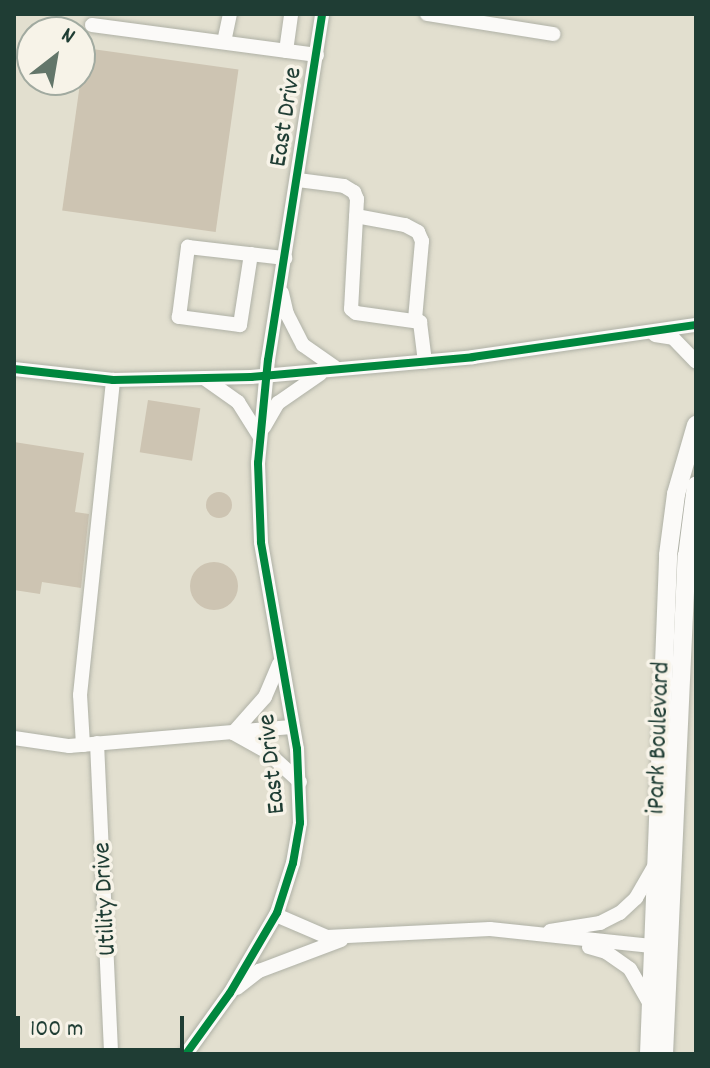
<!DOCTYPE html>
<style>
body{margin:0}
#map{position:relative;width:710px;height:1068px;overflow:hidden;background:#e2dfcf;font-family:Dekko,sans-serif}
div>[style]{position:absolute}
.building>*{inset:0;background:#cdc4b2;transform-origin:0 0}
.round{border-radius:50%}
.roads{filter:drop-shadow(0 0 2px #afb1a6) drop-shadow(0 0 2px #afb1a6)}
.minor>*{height:14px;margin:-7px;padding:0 7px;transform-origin:7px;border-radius:7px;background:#fbfaf8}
.major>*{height:18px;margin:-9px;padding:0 9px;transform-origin:9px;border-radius:9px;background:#fbfaf8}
.cycleway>*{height:8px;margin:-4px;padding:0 4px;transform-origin:4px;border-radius:4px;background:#00873e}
span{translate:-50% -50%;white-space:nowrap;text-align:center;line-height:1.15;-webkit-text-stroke:7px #f7f3e8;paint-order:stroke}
.street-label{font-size:26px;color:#1f3d34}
.frame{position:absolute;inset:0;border:16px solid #1f3d34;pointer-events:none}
.north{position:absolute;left:16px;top:16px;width:80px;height:80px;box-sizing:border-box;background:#f7f3e8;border:2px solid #a1aaa0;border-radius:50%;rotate:31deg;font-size:22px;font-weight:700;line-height:32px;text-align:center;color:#1f3d34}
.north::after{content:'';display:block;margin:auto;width:28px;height:36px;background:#63766a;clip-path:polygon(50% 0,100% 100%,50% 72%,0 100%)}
.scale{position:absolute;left:16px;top:1016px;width:168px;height:36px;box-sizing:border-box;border:4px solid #1f3d34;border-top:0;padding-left:10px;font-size:24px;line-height:28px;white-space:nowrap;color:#1f3d34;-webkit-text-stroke:6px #f7f3e8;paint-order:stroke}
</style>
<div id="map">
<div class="building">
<i style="left:85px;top:48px;width:155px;height:164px;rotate:8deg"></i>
<i style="left:148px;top:400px;width:53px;height:53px;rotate:9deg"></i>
<i style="clip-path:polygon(14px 442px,84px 453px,75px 512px,89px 514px,81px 588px,42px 582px,40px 594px,14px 590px)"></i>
<i class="round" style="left:206px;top:492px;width:26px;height:26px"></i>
<i class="round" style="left:190px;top:562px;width:48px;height:48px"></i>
</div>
<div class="roads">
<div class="minor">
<i style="left:427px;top:14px;width:128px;rotate:9deg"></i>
<i style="left:92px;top:25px;width:227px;rotate:7.6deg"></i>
<i style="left:224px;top:42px;width:29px;rotate:-78deg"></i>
<i style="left:286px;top:51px;width:37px;rotate:-82deg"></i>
<i style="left:298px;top:180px;width:46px;rotate:7.4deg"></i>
<i style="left:344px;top:186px;width:12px;rotate:31deg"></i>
<i style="left:354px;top:192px;width:8px;rotate:67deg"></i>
<i style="left:357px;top:199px;width:110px;rotate:93.1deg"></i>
<i style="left:351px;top:309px;width:6px;rotate:39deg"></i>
<i style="left:356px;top:313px;width:65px;rotate:8deg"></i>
<i style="left:420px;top:322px;width:40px;rotate:82.9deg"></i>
<i style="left:356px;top:216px;width:50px;rotate:10.4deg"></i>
<i style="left:405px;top:225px;width:15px;rotate:28deg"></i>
<i style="left:418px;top:232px;width:10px;rotate:66deg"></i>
<i style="left:422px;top:241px;width:78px;rotate:95.1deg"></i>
<i style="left:251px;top:254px;width:72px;rotate:98.8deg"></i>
<i style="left:240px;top:325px;width:62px;rotate:-172.5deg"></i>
<i style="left:179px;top:317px;width:71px;rotate:-82.7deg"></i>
<i style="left:188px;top:247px;width:98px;rotate:6.5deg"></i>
<i style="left:282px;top:293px;width:22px;rotate:77deg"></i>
<i style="left:287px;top:314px;width:35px;rotate:63deg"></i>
<i style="left:303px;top:345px;width:38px;rotate:35deg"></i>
<i style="left:655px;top:335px;width:18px;rotate:9deg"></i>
<i style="left:673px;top:338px;width:33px;rotate:46deg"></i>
<i style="left:14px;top:369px;width:100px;rotate:6.3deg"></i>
<i style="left:113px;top:380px;width:138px;rotate:-1.2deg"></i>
<i style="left:251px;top:377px;width:223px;rotate:-5.1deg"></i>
<i style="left:473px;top:357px;width:225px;rotate:-8.2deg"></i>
<i style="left:204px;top:378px;width:42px;rotate:35.2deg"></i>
<i style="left:238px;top:402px;width:41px;rotate:57.8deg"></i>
<i style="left:264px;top:427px;width:28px;rotate:-60deg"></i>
<i style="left:278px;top:403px;width:51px;rotate:-34.6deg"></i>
<i style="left:279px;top:664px;width:36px;rotate:113deg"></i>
<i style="left:265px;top:697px;width:48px;rotate:131.6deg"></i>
<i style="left:233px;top:733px;width:38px;rotate:29deg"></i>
<i style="left:266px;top:751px;width:46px;rotate:42.4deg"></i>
<i style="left:14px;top:738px;width:56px;rotate:8.3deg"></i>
<i style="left:69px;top:746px;width:223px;rotate:-4.9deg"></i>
<i style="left:97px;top:743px;width:311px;rotate:87.4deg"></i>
<i style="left:83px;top:745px;width:50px;rotate:-93.4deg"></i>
<i style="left:80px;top:695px;width:317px;rotate:-84deg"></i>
<i style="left:276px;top:915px;width:56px;rotate:23.3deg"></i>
<i style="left:327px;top:937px;width:163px;rotate:-2.8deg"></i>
<i style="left:490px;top:929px;width:172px;rotate:6deg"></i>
<i style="left:550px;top:931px;width:51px;rotate:-9.1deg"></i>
<i style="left:600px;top:923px;width:22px;rotate:-27deg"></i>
<i style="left:620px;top:913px;width:22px;rotate:-43deg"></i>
<i style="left:636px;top:898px;width:36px;rotate:-60deg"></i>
<i style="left:589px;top:947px;width:18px;rotate:16deg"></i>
<i style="left:606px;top:952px;width:29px;rotate:35deg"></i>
<i style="left:630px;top:969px;width:40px;rotate:60.3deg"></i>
<i style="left:237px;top:988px;width:28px;rotate:-38deg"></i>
<i style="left:259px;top:971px;width:88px;rotate:-20.7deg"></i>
<i style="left:186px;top:1054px;width:75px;rotate:-54.2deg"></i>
<i style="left:230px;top:993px;width:93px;rotate:-59.6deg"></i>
<i style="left:277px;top:913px;width:52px;rotate:-72.3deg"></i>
<i style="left:293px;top:863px;width:41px;rotate:-80.1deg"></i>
<i style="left:300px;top:823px;width:74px;rotate:-92.3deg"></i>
<i style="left:297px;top:749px;width:210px;rotate:-99.9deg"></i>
<i style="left:261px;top:542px;width:79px;rotate:-92.2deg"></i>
<i style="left:258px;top:463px;width:103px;rotate:-84.5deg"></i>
<i style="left:268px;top:360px;width:350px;rotate:-81.1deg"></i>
</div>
<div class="major">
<i style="left:649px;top:1054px;width:499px;rotate:-87.8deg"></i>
<i style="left:668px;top:555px;width:62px;rotate:-82.5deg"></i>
<i style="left:676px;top:494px;width:72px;rotate:-73.8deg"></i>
<i style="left:664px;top:1054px;width:498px;rotate:-87.4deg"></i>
<i style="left:687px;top:557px;width:72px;rotate:-82.8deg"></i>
</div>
</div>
<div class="cycleway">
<i style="left:14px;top:369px;width:100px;rotate:6.3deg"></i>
<i style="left:113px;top:380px;width:138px;rotate:-1.2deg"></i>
<i style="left:251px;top:377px;width:223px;rotate:-5.1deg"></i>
<i style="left:473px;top:357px;width:225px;rotate:-8.2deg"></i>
<i style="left:186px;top:1054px;width:75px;rotate:-54.2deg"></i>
<i style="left:230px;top:993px;width:93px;rotate:-59.6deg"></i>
<i style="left:277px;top:913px;width:52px;rotate:-72.3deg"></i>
<i style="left:293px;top:863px;width:41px;rotate:-80.1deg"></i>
<i style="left:300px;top:823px;width:74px;rotate:-92.3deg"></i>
<i style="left:297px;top:749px;width:210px;rotate:-99.9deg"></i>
<i style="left:261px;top:542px;width:79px;rotate:-92.2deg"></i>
<i style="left:258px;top:463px;width:103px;rotate:-84.5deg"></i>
<i style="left:268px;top:360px;width:350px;rotate:-81.1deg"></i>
</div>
<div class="street-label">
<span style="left:287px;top:117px;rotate:-81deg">East Drive</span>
<span style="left:660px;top:738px;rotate:-88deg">iPark Boulevard</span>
<span style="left:273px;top:764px;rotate:-96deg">East Drive</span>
<span style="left:106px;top:899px;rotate:-93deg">Utility Drive</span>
</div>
<div class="frame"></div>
<div class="north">N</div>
<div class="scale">100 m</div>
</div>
